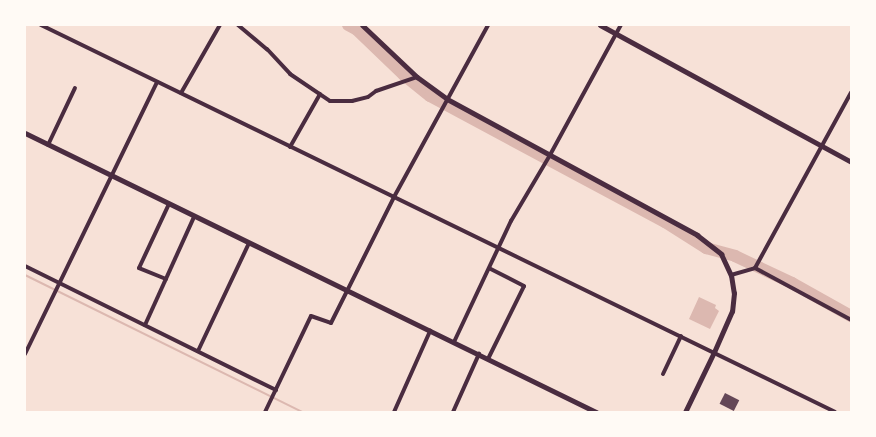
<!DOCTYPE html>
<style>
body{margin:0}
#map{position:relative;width:876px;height:437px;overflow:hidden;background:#f7e1d7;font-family:"Noto Serif",serif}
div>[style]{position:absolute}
.water>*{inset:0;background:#dcb8b0}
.stream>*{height:2px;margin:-1px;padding:0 1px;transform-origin:1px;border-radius:1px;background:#dcb8b0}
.river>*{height:12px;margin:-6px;padding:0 6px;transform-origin:6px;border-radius:6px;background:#dcb8b0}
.building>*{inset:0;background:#644757;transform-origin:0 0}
.minor>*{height:4px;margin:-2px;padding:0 2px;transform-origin:2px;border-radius:2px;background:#4a2c40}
.tertiary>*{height:5px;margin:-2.5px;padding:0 2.5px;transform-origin:2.5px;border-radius:2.5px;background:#4a2c40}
span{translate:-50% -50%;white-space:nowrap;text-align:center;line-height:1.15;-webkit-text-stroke:3.5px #fffaf5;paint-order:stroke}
.frame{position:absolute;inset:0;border:26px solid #fffaf5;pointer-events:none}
</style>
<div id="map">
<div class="water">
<i style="clip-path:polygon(699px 297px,716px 305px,715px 308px,719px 311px,710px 329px,689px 319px)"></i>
</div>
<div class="stream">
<i style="left:25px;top:275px;width:309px;rotate:26.3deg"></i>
</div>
<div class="river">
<i style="left:348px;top:25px;width:9px;rotate:27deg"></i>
<i style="left:356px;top:29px;width:66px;rotate:43.8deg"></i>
<i style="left:404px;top:75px;width:33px;rotate:39deg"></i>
<i style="left:430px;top:96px;width:267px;rotate:28.2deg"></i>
<i style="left:665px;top:222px;width:49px;rotate:32.4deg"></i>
<i style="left:706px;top:248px;width:30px;rotate:15deg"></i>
<i style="left:735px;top:256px;width:63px;rotate:25.3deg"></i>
<i style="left:792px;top:283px;width:68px;rotate:29.2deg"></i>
</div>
<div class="building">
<i style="left:725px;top:393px;width:16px;height:12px;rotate:27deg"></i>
</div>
<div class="minor">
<i style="left:41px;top:25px;width:883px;rotate:25.98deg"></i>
<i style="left:238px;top:25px;width:38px;rotate:40deg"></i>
<i style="left:267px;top:49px;width:34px;rotate:47deg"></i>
<i style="left:290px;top:74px;width:48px;rotate:34deg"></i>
<i style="left:330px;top:101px;width:22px"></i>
<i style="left:352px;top:101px;width:16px;rotate:-14deg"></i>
<i style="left:368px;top:97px;width:10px;rotate:-37deg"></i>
<i style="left:376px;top:91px;width:43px;rotate:-18.9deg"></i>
<i style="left:181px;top:93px;width:78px;rotate:-60.2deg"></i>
<i style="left:48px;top:145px;width:63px;rotate:-64.7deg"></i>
<i style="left:290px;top:147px;width:61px;rotate:-60.5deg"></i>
<i style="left:25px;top:266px;width:280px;rotate:26.3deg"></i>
<i style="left:755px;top:268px;width:200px;rotate:-61.3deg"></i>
<i style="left:731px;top:275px;width:25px;rotate:-16deg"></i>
<i style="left:755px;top:268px;width:109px;rotate:28.4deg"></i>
<i style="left:166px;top:279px;width:29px;rotate:-158deg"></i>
<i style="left:139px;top:268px;width:71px;rotate:-64.9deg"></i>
<i style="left:145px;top:325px;width:119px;rotate:-65.6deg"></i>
<i style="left:454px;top:342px;width:134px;rotate:-64.8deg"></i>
<i style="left:511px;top:221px;width:77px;rotate:-59.4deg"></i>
<i style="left:550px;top:155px;width:148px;rotate:-61.4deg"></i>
<i style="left:198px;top:351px;width:119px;rotate:-64.7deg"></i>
<i style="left:25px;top:354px;width:302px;rotate:-64.1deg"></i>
<i style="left:488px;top:359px;width:81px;rotate:-63.7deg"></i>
<i style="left:524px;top:286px;width:39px;rotate:-153deg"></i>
<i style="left:663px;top:374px;width:42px;rotate:-64.7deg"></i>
<i style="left:265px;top:412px;width:106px;rotate:-64.4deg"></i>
<i style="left:311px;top:316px;width:21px;rotate:19deg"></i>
<i style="left:331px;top:323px;width:141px;rotate:-63.4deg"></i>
<i style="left:394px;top:197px;width:196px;rotate:-61.3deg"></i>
<i style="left:394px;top:412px;width:89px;rotate:-66deg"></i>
<i style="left:453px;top:412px;width:64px;rotate:-65.9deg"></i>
</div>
<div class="tertiary">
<i style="left:362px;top:25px;width:76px;rotate:43.4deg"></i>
<i style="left:417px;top:77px;width:37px;rotate:36deg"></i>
<i style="left:447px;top:99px;width:285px;rotate:28.5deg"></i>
<i style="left:697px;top:235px;width:31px;rotate:38deg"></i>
<i style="left:721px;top:254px;width:23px;rotate:65deg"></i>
<i style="left:731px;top:275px;width:18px;rotate:81deg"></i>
<i style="left:734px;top:293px;width:18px;rotate:96deg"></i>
<i style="left:732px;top:311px;width:45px;rotate:113.7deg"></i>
<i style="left:714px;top:352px;width:67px;rotate:115.8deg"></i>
<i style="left:600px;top:25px;width:286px;rotate:28.6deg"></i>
<i style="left:25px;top:133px;width:636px;rotate:26.04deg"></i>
</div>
<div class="frame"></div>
</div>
